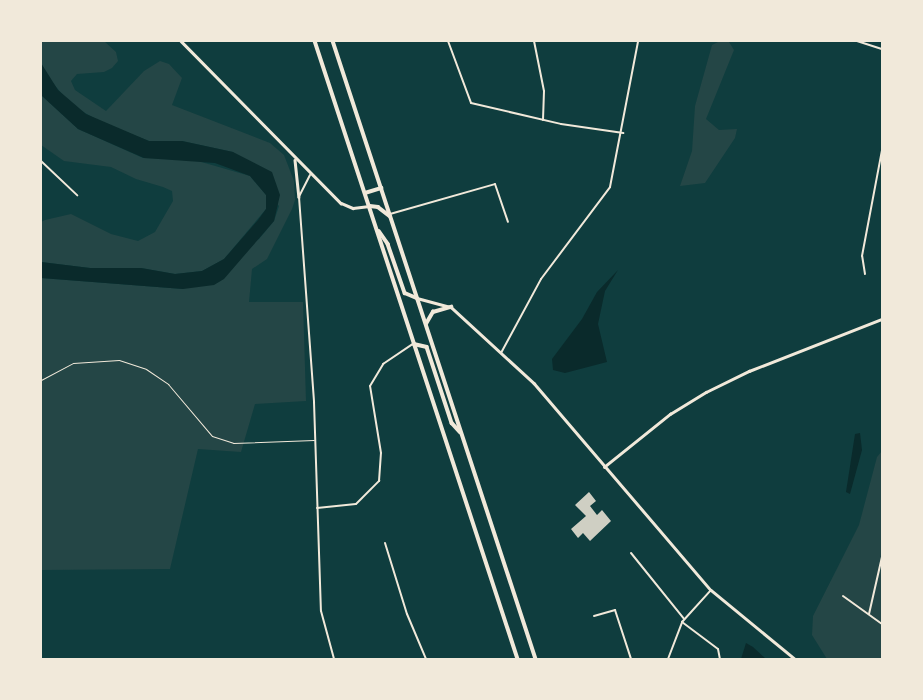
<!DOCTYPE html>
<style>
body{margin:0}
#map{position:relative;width:923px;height:700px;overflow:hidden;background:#0f3d3e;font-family:Rubik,sans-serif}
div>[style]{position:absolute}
.green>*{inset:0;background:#244646}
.water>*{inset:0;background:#0a2a2b}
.building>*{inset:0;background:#cfcfc3}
.service>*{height:1px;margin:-0.5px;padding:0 0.5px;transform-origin:0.5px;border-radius:0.5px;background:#f1e9da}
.minor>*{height:2px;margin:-1px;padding:0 1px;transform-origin:1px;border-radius:1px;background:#f1e9da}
.tertiary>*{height:2.5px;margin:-1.25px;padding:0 1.25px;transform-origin:1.25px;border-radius:1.25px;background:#f1e9da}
.primary>*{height:3.5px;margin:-1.75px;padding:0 1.75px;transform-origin:1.75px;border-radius:1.75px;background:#f1e9da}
span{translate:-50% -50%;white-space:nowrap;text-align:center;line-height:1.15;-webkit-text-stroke:4px #f1e9da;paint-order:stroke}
.frame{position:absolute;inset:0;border:42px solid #f1e9da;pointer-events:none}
</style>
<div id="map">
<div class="green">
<i style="clip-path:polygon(41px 41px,104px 41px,116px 52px,118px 61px,112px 68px,104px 72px,77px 74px,71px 81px,75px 90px,106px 111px,144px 71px,160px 61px,169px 64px,182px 78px,172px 105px,270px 143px,284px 155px,294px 181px,295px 200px,292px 209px,267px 259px,252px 269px,249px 302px,303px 302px,306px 401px,255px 404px,241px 452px,198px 449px,170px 569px,41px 570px,41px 278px,183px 289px,259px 239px,274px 221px,279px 206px,233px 152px,182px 141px,149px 141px,101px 122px,71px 105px,48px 77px,41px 63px)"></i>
<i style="clip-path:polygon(720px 41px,729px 42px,734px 50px,706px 119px,719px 130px,737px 129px,735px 138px,705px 183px,680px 186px,692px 151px,695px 106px,712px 45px)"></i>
<i style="clip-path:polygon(41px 95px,78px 129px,143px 158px,191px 159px,250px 176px,266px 195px,266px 209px,224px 259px,202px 271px,175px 274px,141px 268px,90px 268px,41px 262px,41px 222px,45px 220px,71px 214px,111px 234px,138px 241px,155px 232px,173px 201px,172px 191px,163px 187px,136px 179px,111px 167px,64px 161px,41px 145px)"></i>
<i style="clip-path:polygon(882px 451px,882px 659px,827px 659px,812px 635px,813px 616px,859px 525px,877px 457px)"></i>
</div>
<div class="water">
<i style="clip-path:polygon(41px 63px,58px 90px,86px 114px,149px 141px,182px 141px,233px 152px,272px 172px,280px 195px,274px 221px,224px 279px,214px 285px,183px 289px,41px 278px,41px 262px,90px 268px,141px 268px,175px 274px,202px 271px,224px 259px,258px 220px,266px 209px,266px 195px,250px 176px,215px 163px,144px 158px,78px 129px,41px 95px)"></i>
<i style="clip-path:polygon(618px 270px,605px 291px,598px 324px,607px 362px,565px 373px,553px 370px,552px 359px,582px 319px,597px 292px)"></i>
<i style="clip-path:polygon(860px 433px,862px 450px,850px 494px,846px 492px,855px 434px)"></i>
<i style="clip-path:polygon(746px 643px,753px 647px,766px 659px,741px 659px)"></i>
</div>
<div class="building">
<i style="clip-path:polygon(589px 492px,596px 501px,590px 506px,597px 515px,602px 510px,611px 521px,590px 541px,583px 533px,578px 538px,571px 529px,586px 516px,575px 505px)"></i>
</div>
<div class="service">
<i style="left:41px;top:380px;width:36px;rotate:-28deg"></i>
<i style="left:73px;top:363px;width:46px;rotate:-3.7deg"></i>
<i style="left:119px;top:360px;width:28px;rotate:18deg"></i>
<i style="left:146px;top:369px;width:27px;rotate:34deg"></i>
<i style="left:168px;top:384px;width:68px;rotate:49.8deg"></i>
<i style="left:212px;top:436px;width:22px;rotate:18deg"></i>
<i style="left:233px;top:443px;width:81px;rotate:-2.1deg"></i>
</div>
<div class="minor">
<i style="left:448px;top:41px;width:66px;rotate:69.6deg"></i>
<i style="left:471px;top:103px;width:92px;rotate:13.1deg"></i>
<i style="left:561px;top:124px;width:63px;rotate:8.3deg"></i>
<i style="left:534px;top:41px;width:51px;rotate:78.7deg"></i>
<i style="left:544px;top:91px;width:29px;rotate:92deg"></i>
<i style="left:857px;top:41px;width:26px;rotate:18deg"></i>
<i style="left:41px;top:161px;width:50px;rotate:43.4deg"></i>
<i style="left:310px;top:175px;width:25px;rotate:117deg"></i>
<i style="left:299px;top:197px;width:206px;rotate:85.8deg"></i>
<i style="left:314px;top:402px;width:209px;rotate:88.1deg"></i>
<i style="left:321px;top:611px;width:50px;rotate:74.8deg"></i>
<i style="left:390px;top:214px;width:109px;rotate:-15.9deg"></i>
<i style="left:495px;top:184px;width:40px;rotate:71.1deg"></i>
<i style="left:865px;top:274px;width:18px;rotate:-99deg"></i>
<i style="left:862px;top:256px;width:108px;rotate:-79.3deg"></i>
<i style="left:501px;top:353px;width:84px;rotate:-61.6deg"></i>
<i style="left:541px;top:279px;width:115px;rotate:-53.1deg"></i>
<i style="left:610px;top:187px;width:149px;rotate:-79.1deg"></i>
<i style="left:317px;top:508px;width:39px;rotate:-6deg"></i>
<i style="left:356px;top:504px;width:33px;rotate:-45deg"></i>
<i style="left:379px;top:481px;width:28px;rotate:-86deg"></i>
<i style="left:381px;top:453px;width:68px;rotate:-99.3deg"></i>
<i style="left:370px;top:386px;width:26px;rotate:-59deg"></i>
<i style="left:383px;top:364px;width:36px;rotate:-34deg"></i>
<i style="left:385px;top:543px;width:74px;rotate:72.8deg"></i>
<i style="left:407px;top:614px;width:49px;rotate:67.1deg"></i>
<i style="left:631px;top:553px;width:85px;rotate:51.2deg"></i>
<i style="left:843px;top:596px;width:48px;rotate:35.7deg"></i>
<i style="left:869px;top:614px;width:58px;rotate:-77.2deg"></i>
<i style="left:594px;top:616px;width:22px;rotate:-16deg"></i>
<i style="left:615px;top:610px;width:52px;rotate:71.9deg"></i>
<i style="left:682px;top:622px;width:45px;rotate:36.9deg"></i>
<i style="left:718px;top:649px;width:10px;rotate:79deg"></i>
<i style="left:668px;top:659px;width:40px;rotate:-69deg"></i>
<i style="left:682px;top:622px;width:43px;rotate:-47.8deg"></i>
</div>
<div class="tertiary">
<i style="left:181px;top:41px;width:228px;rotate:45.4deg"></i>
<i style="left:341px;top:203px;width:13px;rotate:23deg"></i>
<i style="left:353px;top:208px;width:16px;rotate:-7deg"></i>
<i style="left:295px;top:160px;width:37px;rotate:84deg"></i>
<i style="left:417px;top:298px;width:35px;rotate:15deg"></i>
<i style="left:451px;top:307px;width:113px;rotate:42.5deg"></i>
<i style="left:534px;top:383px;width:272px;rotate:49.5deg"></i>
<i style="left:711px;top:590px;width:109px;rotate:39.4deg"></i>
<i style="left:604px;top:467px;width:85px;rotate:-38.8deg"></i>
<i style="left:670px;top:414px;width:42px;rotate:-31.4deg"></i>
<i style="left:706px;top:392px;width:48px;rotate:-26deg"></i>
<i style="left:749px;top:371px;width:143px;rotate:-21.4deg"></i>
</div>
<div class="primary">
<i style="left:315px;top:41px;width:650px;rotate:71.82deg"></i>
<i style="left:333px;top:41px;width:650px;rotate:71.82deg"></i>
<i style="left:365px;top:193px;width:17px;rotate:-17deg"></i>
<i style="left:370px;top:206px;width:8px;rotate:7deg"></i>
<i style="left:378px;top:207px;width:15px;rotate:37deg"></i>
<i style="left:379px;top:231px;width:16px;rotate:55deg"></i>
<i style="left:388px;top:244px;width:52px;rotate:70.9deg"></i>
<i style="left:405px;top:293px;width:13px;rotate:23deg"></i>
<i style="left:426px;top:324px;width:14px;rotate:-60deg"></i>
<i style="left:433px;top:312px;width:19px;rotate:-16deg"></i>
<i style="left:414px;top:344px;width:13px;rotate:13deg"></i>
<i style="left:427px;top:347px;width:80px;rotate:71.8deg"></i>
<i style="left:452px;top:423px;width:12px;rotate:48deg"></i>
</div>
<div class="frame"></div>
</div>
